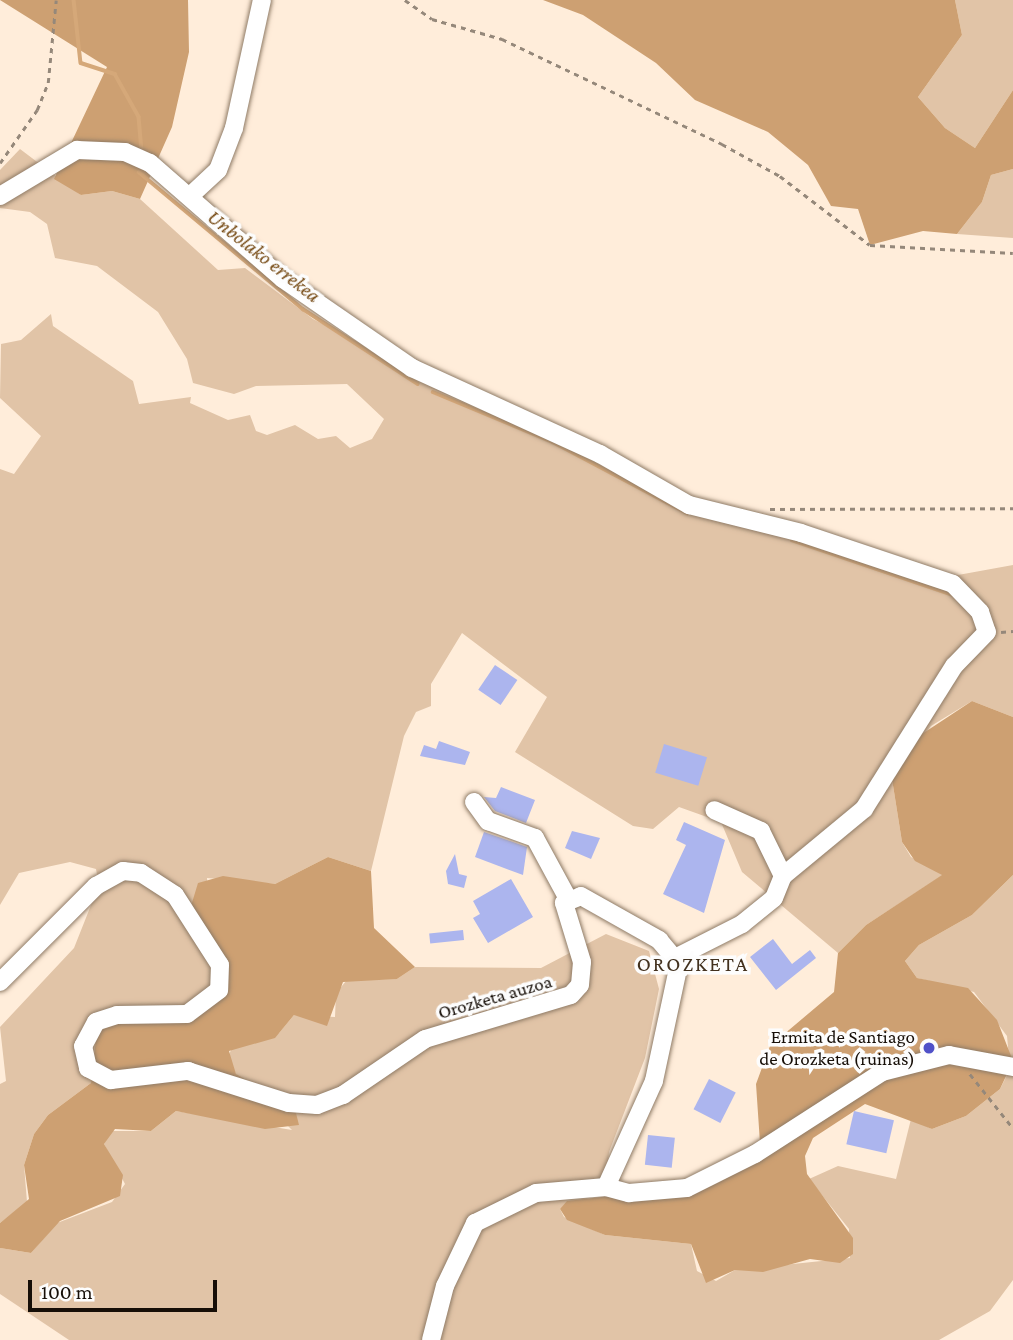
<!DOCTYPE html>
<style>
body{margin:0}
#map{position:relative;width:1013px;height:1340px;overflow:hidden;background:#ffedda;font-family:"Crimson Pro",serif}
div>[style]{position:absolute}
.green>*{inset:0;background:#e1c4a7}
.forest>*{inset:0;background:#cda072}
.stream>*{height:3.5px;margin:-1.75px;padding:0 1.75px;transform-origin:1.75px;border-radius:1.75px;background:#d5a879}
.building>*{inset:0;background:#acb5ee;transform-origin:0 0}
.path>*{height:2.5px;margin-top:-1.25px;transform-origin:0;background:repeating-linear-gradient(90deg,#95887a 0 5px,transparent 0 10px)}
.roads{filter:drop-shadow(0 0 2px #8f7b66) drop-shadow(0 0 2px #8f7b66)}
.minor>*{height:18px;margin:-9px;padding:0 9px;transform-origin:9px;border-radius:9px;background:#fff}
.dots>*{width:19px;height:19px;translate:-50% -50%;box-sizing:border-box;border:4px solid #fdfdfd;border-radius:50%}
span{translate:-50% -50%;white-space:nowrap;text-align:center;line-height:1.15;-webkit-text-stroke:7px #fdfdfd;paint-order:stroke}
.street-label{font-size:19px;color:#160e07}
.poi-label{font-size:19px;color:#160e07}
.right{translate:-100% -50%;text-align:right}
.water-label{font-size:21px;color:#764a14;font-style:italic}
.neighbourhood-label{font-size:21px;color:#42311e;letter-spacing:2px}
.scale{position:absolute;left:28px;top:1280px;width:189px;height:32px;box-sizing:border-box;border:4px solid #160e07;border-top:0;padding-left:9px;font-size:21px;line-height:24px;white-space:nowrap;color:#160e07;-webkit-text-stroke:5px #fdfdfd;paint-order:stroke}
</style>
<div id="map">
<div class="green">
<i style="clip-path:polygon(955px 0,1013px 0,1013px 90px,975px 148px,945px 128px,918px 97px,962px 35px)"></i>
<i style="clip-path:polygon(20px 149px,81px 195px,112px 191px,140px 199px,218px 270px,245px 268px,313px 319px,620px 476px,914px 583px,1013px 565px,1013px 717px,972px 701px,931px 726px,892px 779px,902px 842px,911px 857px,943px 875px,866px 925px,838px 953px,742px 872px,721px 822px,679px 807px,653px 829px,633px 826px,515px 752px,547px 697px,462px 633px,431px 684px,431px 706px,416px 712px,404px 736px,371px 871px,328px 857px,275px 884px,207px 878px,216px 994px,95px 1050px,91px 1083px,48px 1115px,34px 1134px,24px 1165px,27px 1202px,0 1223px,0 1084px,6px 1081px,0 1027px,74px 948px,99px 885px,96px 869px,70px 862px,19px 873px,0 905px,0 469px,14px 474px,41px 436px,0 398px,1px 344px,21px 340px,51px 314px,53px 326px,133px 381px,139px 404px,191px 397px,190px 403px,228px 420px,250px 415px,256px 431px,267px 435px,295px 425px,318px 439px,336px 436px,350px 448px,372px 439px,384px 419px,347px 384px,256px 386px,234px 394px,193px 383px,187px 359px,158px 312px,97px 266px,55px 258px,47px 224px,30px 212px,0 208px,0 170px)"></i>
<i style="clip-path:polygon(1013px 169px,1013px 238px,957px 234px,982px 202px,991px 175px)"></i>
<i style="clip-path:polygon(1013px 875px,1013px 1280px,990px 1311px,939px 1340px,69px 1340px,0 1294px,0 1248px,31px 1253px,57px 1223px,112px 1202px,125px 1184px,104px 1144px,110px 1131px,151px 1131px,176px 1111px,292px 1130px,236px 1074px,228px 1058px,232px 1047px,279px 1033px,294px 1015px,335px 1017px,336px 993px,347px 980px,397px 979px,415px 967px,541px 968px,606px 934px,649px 951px,659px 989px,645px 1058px,609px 1152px,605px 1192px,560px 1209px,564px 1217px,605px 1235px,691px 1244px,697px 1271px,716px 1281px,735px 1270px,850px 1258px,849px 1229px,809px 1179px,838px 1166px,896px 1179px,911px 1119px,883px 1108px,915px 1121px,932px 1129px,966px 1116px,1000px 1089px,1010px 1069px,1007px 1036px,974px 992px,917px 978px,905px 961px,919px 945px,972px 915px)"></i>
</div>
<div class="forest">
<i style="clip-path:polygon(0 0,188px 0,189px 52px,172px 127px,140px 199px,112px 191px,81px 195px,54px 179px,107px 67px)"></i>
<i style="clip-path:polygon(543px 0,955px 0,962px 35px,918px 97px,945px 128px,975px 148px,1013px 90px,1013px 169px,991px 175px,982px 202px,957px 234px,923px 231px,870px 245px,858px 209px,831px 206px,808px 165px,768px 132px,695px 100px,656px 63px,583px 15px)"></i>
<i style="clip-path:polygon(972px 701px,1013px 717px,1013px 875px,972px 915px,919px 945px,905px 961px,917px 978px,968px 988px,997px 1020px,1013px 1061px,1000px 1089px,966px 1116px,932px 1129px,865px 1104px,813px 1138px,805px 1156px,807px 1174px,853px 1238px,853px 1254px,840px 1263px,810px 1259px,763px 1272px,735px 1270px,706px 1283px,691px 1244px,605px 1235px,567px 1220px,560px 1209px,567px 1201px,670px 1189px,760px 1143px,756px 1084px,770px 1046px,834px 992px,838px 953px,866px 925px,942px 875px,915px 861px,902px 842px,892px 779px,919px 736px)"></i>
<i style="clip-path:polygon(328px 857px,371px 871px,374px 928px,415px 967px,397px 979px,343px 982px,327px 1026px,294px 1015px,275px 1038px,229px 1051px,236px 1074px,295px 1109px,299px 1125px,265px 1129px,176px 1111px,151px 1131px,115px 1129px,104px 1144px,123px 1175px,120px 1196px,60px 1221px,31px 1253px,0 1248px,0 1223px,29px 1199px,24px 1165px,34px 1134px,48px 1115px,91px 1083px,96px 1039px,107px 1021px,175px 1012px,219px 987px,191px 906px,198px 883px,223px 876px,275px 884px)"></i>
</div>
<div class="stream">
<i style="left:74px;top:0;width:63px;rotate:83.7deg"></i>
<i style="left:81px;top:63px;width:36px;rotate:18deg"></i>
<i style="left:115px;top:74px;width:49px;rotate:60.8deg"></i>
<i style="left:139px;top:117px;width:32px;rotate:85deg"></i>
<i style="left:139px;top:172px;width:214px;rotate:39.9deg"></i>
<i style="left:303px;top:309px;width:137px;rotate:33.1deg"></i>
<i style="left:433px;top:392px;width:130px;rotate:22.6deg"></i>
<i style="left:553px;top:442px;width:152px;rotate:27.9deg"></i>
<i style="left:792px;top:540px;width:171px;rotate:18.8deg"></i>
</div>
<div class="building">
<i style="left:495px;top:665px;width:27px;height:30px;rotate:34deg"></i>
<i style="clip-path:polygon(439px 741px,470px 752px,465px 765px,420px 756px,424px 745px,436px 749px)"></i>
<i style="left:664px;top:744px;width:45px;height:30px;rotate:17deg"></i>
<i style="clip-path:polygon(501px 787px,535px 800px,526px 823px,495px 811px,484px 797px,496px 798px)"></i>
<i style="clip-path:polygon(684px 822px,725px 840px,704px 913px,663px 894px,686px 845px,676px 840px)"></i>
<i style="clip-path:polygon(572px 831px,600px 838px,591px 859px,565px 848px)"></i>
<i style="clip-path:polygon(484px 832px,527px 847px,523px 875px,475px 857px)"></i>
<i style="clip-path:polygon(455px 854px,459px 874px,467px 876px,464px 888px,448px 884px,446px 871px)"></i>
<i style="clip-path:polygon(511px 879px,533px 917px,488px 943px,473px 918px,480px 914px,473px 901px)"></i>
<i style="left:463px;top:930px;width:10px;height:34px;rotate:84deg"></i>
<i style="clip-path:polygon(773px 939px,792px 964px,810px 950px,816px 958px,776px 990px,750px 957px)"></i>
<i style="left:709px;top:1079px;width:30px;height:34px;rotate:27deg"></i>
<i style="left:854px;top:1111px;width:41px;height:34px;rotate:13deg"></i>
<i style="left:648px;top:1135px;width:27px;height:30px;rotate:6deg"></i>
</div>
<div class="path">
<i style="left:405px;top:0;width:33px;rotate:35deg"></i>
<i style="left:432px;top:19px;width:73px;rotate:15.9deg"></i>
<i style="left:502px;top:39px;width:244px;rotate:25.5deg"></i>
<i style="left:722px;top:144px;width:66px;rotate:28.9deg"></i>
<i style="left:780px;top:176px;width:113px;rotate:37.5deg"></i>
<i style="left:870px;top:245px;width:143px;rotate:3.2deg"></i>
<i style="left:0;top:163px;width:65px;rotate:-55.1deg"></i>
<i style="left:37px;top:110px;width:29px;rotate:-68deg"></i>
<i style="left:48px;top:83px;width:83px;rotate:-84.5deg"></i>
<i style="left:770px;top:509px;width:243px;rotate:-0.2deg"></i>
<i style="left:1001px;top:632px;width:12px;rotate:-5deg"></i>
<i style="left:970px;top:1074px;width:69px;rotate:51.5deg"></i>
</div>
<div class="roads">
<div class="minor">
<i style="left:0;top:196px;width:90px;rotate:-30.9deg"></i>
<i style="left:77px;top:150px;width:48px;rotate:2.4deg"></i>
<i style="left:125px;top:152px;width:27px;rotate:24deg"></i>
<i style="left:150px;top:163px;width:176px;rotate:41.1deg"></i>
<i style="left:283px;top:279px;width:157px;rotate:34.6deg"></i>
<i style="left:412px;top:368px;width:207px;rotate:24.6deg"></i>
<i style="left:600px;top:454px;width:103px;rotate:29.8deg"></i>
<i style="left:689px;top:505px;width:115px;rotate:14deg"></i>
<i style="left:801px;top:533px;width:160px;rotate:18.5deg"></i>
<i style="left:953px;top:584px;width:39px;rotate:46deg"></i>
<i style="left:980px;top:612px;width:21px;rotate:71deg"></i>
<i style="left:987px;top:632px;width:47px;rotate:134.1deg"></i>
<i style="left:954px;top:666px;width:169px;rotate:122.2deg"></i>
<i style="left:864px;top:809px;width:105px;rotate:140.4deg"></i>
<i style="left:190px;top:196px;width:38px;rotate:-43deg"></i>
<i style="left:218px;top:170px;width:45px;rotate:-69.1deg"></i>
<i style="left:234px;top:128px;width:131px;rotate:-77.7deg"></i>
<i style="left:474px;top:802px;width:24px;rotate:54deg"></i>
<i style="left:488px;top:821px;width:50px;rotate:19.9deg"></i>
<i style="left:535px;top:838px;width:67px;rotate:61.5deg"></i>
<i style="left:677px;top:957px;width:73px;rotate:-26.9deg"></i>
<i style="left:742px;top:924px;width:41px;rotate:-39.1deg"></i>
<i style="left:774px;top:898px;width:24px;rotate:-68deg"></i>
<i style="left:783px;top:876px;width:50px;rotate:-116.1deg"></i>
<i style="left:761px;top:831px;width:51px;rotate:-155.9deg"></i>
<i style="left:0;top:982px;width:136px;rotate:-45deg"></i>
<i style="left:96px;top:886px;width:31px;rotate:-29deg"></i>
<i style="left:123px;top:871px;width:18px;rotate:6deg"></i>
<i style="left:141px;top:873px;width:40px;rotate:32.9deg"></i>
<i style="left:175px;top:895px;width:83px;rotate:57.3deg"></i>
<i style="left:220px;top:965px;width:25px;rotate:92deg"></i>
<i style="left:219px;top:990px;width:40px;rotate:143deg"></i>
<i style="left:187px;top:1014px;width:70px;rotate:179.2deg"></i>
<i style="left:117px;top:1015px;width:22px;rotate:162deg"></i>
<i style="left:96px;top:1022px;width:27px;rotate:118deg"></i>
<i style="left:83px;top:1046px;width:23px;rotate:77deg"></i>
<i style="left:88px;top:1068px;width:26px;rotate:28deg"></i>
<i style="left:111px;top:1080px;width:78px;rotate:-6.7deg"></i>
<i style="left:188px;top:1071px;width:106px;rotate:17.6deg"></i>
<i style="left:289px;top:1103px;width:28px;rotate:4deg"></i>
<i style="left:317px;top:1105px;width:28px;rotate:-21deg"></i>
<i style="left:343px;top:1095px;width:99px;rotate:-34.3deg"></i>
<i style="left:425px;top:1039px;width:152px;rotate:-16.8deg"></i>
<i style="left:571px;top:995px;width:13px;rotate:-48deg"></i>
<i style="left:580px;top:985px;width:23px;rotate:-85deg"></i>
<i style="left:582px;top:962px;width:62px;rotate:-107deg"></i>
<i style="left:564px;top:903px;width:18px;rotate:-22deg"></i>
<i style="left:581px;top:896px;width:90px;rotate:29.4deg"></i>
<i style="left:659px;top:940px;width:31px;rotate:50deg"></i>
<i style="left:679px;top:964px;width:120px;rotate:102.1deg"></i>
<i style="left:654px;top:1081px;width:116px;rotate:114.4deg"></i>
<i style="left:606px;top:1187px;width:24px;rotate:15deg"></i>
<i style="left:629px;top:1193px;width:58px;rotate:-4.9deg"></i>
<i style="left:687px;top:1188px;width:76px;rotate:-26.6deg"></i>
<i style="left:755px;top:1154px;width:151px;rotate:-32.8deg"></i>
<i style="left:882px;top:1072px;width:69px;rotate:-14.2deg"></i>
<i style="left:949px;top:1055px;width:65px;rotate:10.6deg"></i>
<i style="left:431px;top:1340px;width:56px;rotate:-75.5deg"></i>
<i style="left:445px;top:1286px;width:70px;rotate:-64.5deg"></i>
<i style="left:475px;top:1223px;width:68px;rotate:-26.2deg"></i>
<i style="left:536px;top:1193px;width:70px;rotate:-4.9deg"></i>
</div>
</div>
<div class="dots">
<i style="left:929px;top:1048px;background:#5051c8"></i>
</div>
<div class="street-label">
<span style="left:495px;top:997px;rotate:-16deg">Orozketa auzoa</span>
</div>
<div class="poi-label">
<span class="right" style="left:915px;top:1048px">Ermita de Santiago<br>de Orozketa (ruinas)</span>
</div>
<div class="water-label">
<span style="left:264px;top:256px;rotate:38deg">Unbolako errekea</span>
</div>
<div class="neighbourhood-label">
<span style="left:693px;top:964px">OROZKETA</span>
</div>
<div class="scale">100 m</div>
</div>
